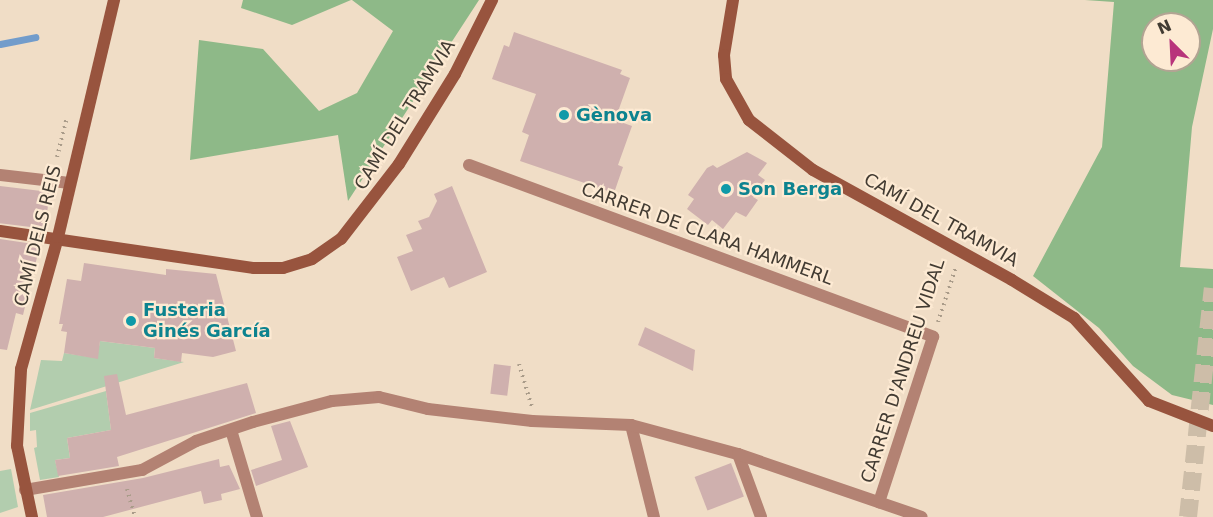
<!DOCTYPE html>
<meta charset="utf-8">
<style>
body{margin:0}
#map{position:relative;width:1213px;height:517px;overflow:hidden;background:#f0ddc6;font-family:"DejaVu Sans",sans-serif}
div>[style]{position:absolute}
.green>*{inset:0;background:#b2cdae}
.forest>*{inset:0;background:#8eb988}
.stream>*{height:7px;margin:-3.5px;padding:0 3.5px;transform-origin:3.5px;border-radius:3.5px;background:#729ccb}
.building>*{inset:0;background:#cfb0ae;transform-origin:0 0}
.highway-tunnel>*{height:18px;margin-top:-9px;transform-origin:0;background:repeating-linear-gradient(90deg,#cdbda8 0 18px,transparent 0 27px)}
.path>*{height:4px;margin-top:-2px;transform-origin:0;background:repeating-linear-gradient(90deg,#a99b89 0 1.5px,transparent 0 6px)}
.lane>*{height:12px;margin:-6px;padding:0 6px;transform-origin:6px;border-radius:6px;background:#b38273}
.street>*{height:12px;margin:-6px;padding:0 6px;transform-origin:6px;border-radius:6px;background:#b38273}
.secondary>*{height:12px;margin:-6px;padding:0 6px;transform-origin:6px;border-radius:6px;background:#98543e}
.dots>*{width:16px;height:16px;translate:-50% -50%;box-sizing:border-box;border:3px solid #fdead3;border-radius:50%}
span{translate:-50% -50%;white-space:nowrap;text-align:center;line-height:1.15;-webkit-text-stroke:4.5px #fdead3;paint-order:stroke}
.street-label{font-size:18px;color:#423b32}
.culture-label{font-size:18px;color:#0d838f;font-weight:700}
.left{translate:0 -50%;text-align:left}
.north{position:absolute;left:1141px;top:12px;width:60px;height:60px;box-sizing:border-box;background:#fdead3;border:2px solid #b2a493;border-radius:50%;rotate:336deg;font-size:16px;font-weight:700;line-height:24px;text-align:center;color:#423b32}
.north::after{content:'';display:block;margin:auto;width:21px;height:27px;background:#b8347b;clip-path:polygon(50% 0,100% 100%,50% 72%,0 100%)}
</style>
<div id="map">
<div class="green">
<i style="clip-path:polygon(100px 341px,155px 348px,154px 358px,184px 362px,30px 410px,41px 360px,62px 361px,64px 353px,97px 358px)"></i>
<i style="clip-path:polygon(106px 391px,111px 430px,67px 438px,70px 458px,55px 460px,59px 477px,40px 480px,34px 448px,37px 447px,36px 430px,30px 431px,30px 413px)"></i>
<i style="clip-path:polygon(11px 469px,18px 507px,0 513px,0 471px)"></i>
</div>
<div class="forest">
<i style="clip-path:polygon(243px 0,351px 0,292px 25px,241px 8px)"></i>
<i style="clip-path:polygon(352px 0,479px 0,348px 201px,338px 135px,190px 160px,199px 40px,263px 49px,319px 111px,357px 93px,393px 31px)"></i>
<i style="clip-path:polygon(evenodd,1085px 0,1213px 0,1213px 29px,1192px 127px,1180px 267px,1213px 269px,1213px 405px,1172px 395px,1133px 366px,1099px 328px,1033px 276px,1102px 147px,1114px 2px,1085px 0,1153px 24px,1189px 24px,1189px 60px,1153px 60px,1153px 24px)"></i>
</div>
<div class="stream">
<i style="left:0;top:44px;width:36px;rotate:-11deg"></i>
</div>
<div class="building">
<i style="clip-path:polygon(514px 32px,622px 70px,620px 74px,630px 78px,615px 120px,632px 126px,618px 165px,623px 167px,614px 193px,520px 161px,529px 135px,522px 132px,536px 94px,492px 79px,504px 45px,509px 47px)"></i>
<i style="clip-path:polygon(747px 152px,767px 163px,758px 175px,765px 180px,753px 197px,758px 200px,746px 217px,736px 212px,723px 229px,712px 220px,708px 225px,687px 209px,694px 199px,688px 195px,707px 168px,713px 165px,717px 168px)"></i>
<i style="left:0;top:186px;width:50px;height:37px;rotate:7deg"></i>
<i style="clip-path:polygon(452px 186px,487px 272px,449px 288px,444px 277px,411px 291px,397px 257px,413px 251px,406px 235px,422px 229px,418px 221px,429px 217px,437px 201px,434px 194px)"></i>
<i style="clip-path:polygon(0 239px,40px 245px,23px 315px,16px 313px,7px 350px,0 349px)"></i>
<i style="clip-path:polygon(84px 263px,166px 275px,166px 269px,216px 274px,236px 351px,213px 357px,182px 353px,181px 362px,154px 358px,155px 348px,100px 341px,98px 359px,64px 353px,67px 332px,61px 331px,63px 324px,59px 324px,67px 279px,81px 281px)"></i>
<i style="clip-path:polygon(645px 327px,695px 350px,693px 371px,638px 345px)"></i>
<i style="left:494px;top:364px;width:17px;height:30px;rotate:7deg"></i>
<i style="clip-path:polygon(117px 374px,126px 415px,247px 383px,256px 413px,117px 457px,119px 466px,58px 476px,55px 460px,70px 458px,67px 438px,111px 430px,104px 376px)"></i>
<i style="clip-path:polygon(290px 421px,308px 467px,256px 486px,251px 470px,282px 460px,271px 426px)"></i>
<i style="clip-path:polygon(219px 459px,220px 467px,229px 465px,240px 489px,221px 494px,222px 500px,204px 504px,201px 491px,103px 517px,47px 517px,43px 495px,143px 478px)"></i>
<i style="left:731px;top:463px;width:36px;height:39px;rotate:69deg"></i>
</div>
<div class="highway-tunnel">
<i style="left:1188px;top:517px;width:230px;rotate:-83.8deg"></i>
</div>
<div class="path">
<i style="left:57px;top:157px;width:38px;rotate:-76deg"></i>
<i style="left:938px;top:322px;width:58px;rotate:-71.9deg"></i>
<i style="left:519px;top:364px;width:45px;rotate:73.2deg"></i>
<i style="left:127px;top:489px;width:29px;rotate:74deg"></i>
</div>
<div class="lane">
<i style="left:0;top:175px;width:70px;rotate:6.5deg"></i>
<i style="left:631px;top:425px;width:95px;rotate:76deg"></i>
</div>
<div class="street">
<i style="left:469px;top:165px;width:495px;rotate:20.3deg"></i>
<i style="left:933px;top:337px;width:174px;rotate:108.1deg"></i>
<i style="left:231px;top:430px;width:91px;rotate:73.4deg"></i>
<i style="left:738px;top:454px;width:67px;rotate:69.9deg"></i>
<i style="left:25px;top:490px;width:119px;rotate:-9.7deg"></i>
<i style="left:142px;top:470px;width:61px;rotate:-28.2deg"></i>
<i style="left:196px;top:441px;width:60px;rotate:-18.4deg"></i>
<i style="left:253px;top:422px;width:82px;rotate:-14.9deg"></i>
<i style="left:332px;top:401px;width:47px;rotate:-4.9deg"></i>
<i style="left:379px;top:397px;width:50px;rotate:13.8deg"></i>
<i style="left:428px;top:409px;width:105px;rotate:6.6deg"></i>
<i style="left:532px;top:421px;width:99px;rotate:2.3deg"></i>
<i style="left:631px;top:425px;width:111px;rotate:15.2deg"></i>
<i style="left:738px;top:454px;width:194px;rotate:18.9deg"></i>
</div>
<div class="secondary">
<i style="left:733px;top:0;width:56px;rotate:99.3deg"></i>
<i style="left:724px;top:55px;width:24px;rotate:85deg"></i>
<i style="left:726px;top:79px;width:47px;rotate:60.7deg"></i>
<i style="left:749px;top:120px;width:81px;rotate:38deg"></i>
<i style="left:813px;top:170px;width:227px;rotate:28.9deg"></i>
<i style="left:1012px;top:280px;width:73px;rotate:31.5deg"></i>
<i style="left:1074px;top:318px;width:112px;rotate:47.9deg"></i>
<i style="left:1149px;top:401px;width:69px;rotate:21.3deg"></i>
<i style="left:0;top:231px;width:257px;rotate:8.3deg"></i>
<i style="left:254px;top:268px;width:29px"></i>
<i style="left:283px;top:268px;width:30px;rotate:-17deg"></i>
<i style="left:312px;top:259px;width:35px;rotate:-35deg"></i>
<i style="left:341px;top:239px;width:95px;rotate:-52.3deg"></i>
<i style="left:399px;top:164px;width:106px;rotate:-58.1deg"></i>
<i style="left:455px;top:74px;width:83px;rotate:-63.4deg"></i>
<i style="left:32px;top:517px;width:73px;rotate:-101.9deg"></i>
<i style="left:17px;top:446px;width:77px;rotate:-87deg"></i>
<i style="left:21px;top:369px;width:137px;rotate:-74.3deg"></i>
<i style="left:58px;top:237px;width:244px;rotate:-76.7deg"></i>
</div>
<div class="dots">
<i style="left:564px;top:115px;background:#0f9aa8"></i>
<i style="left:726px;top:189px;background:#0f9aa8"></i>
<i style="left:131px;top:321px;background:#0f9aa8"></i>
</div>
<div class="street-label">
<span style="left:405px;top:115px;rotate:-58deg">CAMÍ DEL TRAMVIA</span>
<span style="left:941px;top:220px;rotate:29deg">CAMÍ DEL TRAMVIA</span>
<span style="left:707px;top:234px;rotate:20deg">CARRER DE CLARA HAMMERL</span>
<span style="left:38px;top:236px;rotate:-76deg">CAMÍ DELS REIS</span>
<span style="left:903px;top:371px;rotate:-72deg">CARRER D'ANDREU VIDAL</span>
</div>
<div class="culture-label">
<span class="left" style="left:576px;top:115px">Gènova</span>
<span class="left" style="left:738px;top:189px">Son Berga</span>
<span class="left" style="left:143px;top:321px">Fusteria<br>Ginés García</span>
</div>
<div class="north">N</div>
</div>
